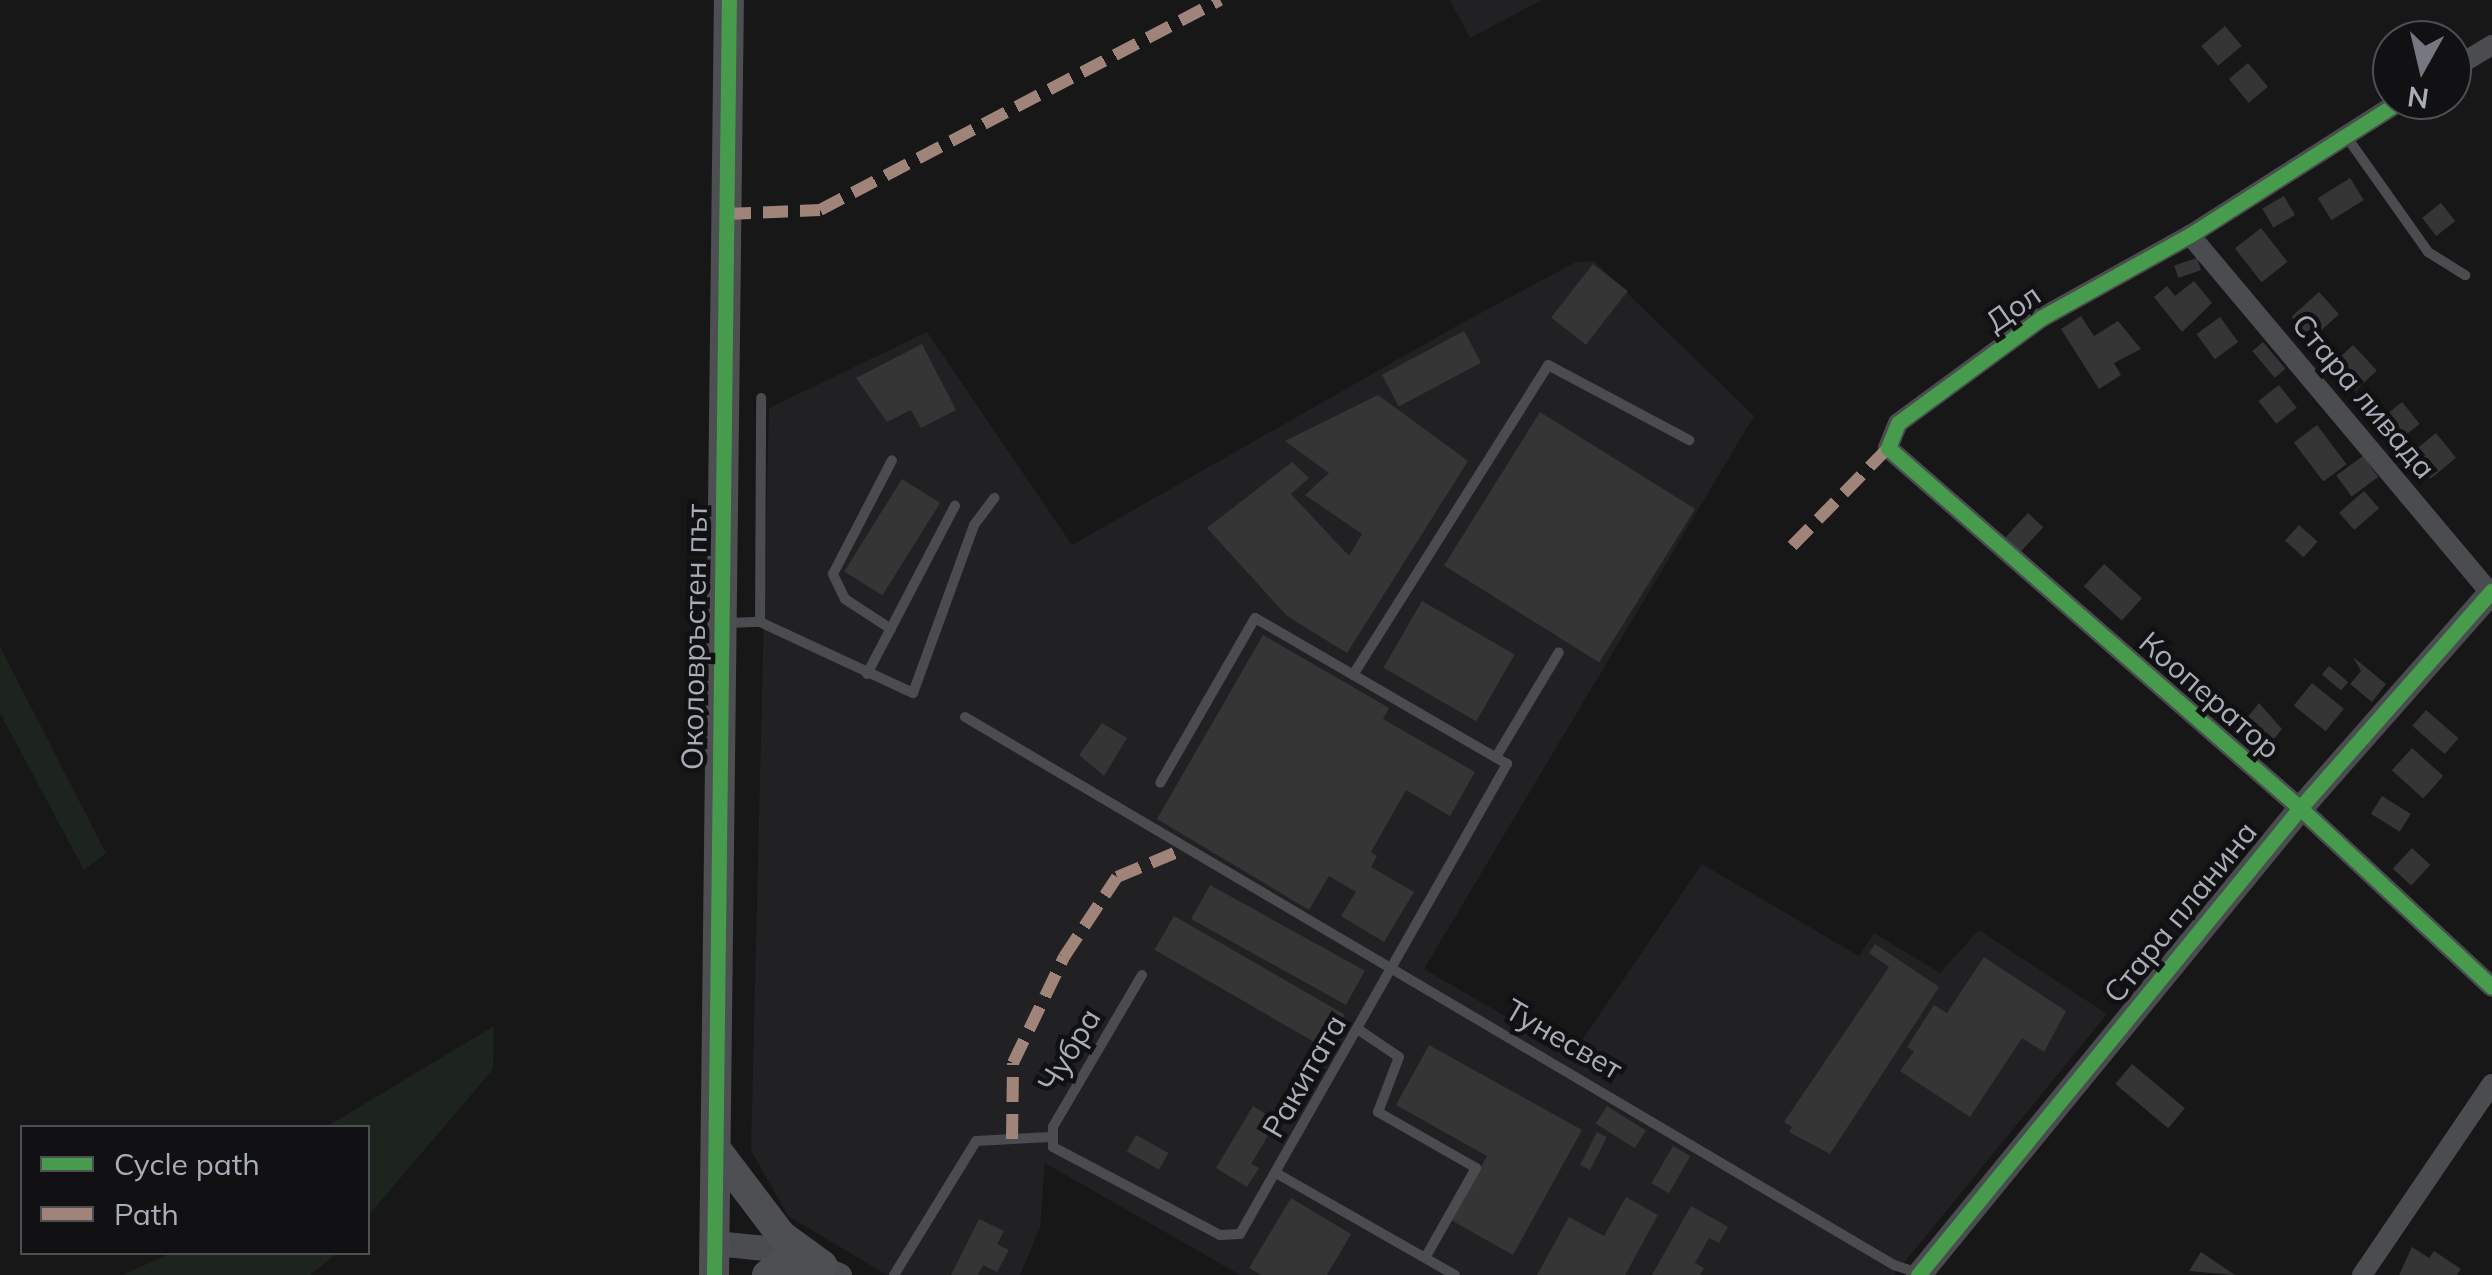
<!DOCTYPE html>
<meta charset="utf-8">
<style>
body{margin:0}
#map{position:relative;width:2492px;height:1275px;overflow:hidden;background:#171717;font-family:Mulish,sans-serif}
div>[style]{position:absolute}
.built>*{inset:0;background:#212123}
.green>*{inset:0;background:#1d241e}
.building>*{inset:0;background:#353536;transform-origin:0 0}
.service>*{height:10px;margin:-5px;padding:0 5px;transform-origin:5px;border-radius:5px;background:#4b4c50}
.minor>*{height:20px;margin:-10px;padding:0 10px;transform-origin:10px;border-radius:10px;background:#4b4c50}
.tertiary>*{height:25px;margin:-12.5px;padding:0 12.5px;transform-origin:12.5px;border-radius:12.5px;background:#4b4c50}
.primary>*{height:30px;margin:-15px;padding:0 15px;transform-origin:15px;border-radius:15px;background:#4d4f52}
.quiet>*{height:12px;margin-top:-6px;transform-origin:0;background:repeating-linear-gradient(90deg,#a18479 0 25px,transparent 0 37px)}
.cycleway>*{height:15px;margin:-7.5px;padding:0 7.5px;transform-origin:7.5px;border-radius:7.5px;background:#469c4c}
span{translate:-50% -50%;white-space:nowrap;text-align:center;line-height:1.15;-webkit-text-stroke:9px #111113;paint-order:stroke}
.street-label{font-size:30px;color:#a8adb8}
.legend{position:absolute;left:20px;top:1125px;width:350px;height:130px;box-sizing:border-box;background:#111113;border:2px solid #4d4f55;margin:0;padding:12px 18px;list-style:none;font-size:30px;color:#a8adb8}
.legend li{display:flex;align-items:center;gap:20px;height:50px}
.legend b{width:50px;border:2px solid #4d4f55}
.north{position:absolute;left:2372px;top:20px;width:100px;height:100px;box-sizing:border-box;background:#111113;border:2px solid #4d4f55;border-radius:50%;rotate:188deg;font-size:28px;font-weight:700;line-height:40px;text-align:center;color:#a8adb8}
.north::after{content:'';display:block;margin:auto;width:35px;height:45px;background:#757880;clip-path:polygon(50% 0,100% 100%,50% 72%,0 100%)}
</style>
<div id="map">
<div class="built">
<i style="clip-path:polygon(1450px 0,1542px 0,1470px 38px)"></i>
<i style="clip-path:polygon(1594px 261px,1754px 416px,1424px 969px,1572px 1055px,1702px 864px,1859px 956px,1874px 933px,1940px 973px,1979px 930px,2107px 1014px,1894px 1275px,1240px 1275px,1045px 1163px,1040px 1227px,1020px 1275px,887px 1275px,788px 1216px,751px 1150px,769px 408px,927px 332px,1072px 545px,1460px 324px,1576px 262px)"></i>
</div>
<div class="green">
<i style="clip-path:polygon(0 647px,106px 853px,84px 870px,0 713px)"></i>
<i style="clip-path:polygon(494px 1026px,493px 1069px,368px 1216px,368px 1128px,326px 1127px)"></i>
<i style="clip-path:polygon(171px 1253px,171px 1252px,337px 1253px,310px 1275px,123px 1275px)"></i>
</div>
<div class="building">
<i style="left:2225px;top:26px;width:26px;height:31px;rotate:50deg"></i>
<i style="left:2248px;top:63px;width:31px;height:25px;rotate:50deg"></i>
<i style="left:2350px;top:178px;width:26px;height:38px;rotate:58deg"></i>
<i style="left:2284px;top:196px;width:22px;height:25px;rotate:60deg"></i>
<i style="left:2441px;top:203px;width:23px;height:24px;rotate:52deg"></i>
<i style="left:2261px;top:228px;width:43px;height:33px;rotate:52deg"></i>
<i style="left:2197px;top:258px;width:13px;height:24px;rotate:72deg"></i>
<i style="left:1593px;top:264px;width:44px;height:68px;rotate:38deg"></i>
<i style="clip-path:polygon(2194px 281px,2212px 303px,2182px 332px,2154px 297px,2167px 286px,2175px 296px)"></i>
<i style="left:2319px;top:292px;width:30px;height:37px;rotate:48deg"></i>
<i style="clip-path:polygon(2081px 316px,2094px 336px,2118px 321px,2141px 349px,2114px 363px,2121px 375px,2099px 389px,2061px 329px)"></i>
<i style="left:2220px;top:317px;width:31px;height:29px;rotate:54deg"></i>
<i style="left:1464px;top:331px;width:36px;height:93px;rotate:62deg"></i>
<i style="left:2263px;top:342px;width:35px;height:14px;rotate:50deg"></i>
<i style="clip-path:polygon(922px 344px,956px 410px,921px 428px,911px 410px,887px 422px,856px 378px)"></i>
<i style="left:2353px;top:345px;width:35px;height:30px;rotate:47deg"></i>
<i style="left:2279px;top:385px;width:29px;height:26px;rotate:52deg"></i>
<i style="clip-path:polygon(1378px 395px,1468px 461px,1347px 653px,1287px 616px,1207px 528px,1292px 462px,1309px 478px,1291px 494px,1349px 556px,1362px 534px,1305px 495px,1329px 473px,1285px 441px)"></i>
<i style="left:2402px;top:402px;width:28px;height:32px;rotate:51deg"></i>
<i style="left:1540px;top:412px;width:183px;height:181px;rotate:32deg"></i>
<i style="left:2317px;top:425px;width:49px;height:29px;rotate:53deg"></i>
<i style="left:2436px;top:433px;width:32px;height:33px;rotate:51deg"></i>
<i style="left:2363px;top:456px;width:26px;height:33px;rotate:54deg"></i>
<i style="left:902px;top:479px;width:45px;height:109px;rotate:32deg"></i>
<i style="left:2364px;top:491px;width:23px;height:33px;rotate:49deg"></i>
<i style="left:2028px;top:513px;width:21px;height:33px;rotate:43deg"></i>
<i style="left:2299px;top:525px;width:25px;height:21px;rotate:42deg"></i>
<i style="left:2104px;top:564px;width:51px;height:30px;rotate:42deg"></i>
<i style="left:1422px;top:601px;width:107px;height:77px;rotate:30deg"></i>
<i style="clip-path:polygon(1263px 635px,1389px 708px,1383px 719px,1475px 772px,1450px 816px,1406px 790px,1371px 852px,1377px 856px,1371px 867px,1414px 892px,1384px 942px,1341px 916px,1356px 892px,1329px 876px,1309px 910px,1157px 819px)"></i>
<i style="clip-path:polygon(2353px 657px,2386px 684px,2372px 702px,2350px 684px,2361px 671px)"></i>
<i style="left:2329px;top:666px;width:25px;height:11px;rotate:40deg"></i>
<i style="left:2312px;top:683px;width:41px;height:29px;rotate:39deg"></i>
<i style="clip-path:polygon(2259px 703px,2282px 729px,2269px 745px,2276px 752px,2268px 761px,2257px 751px,2265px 741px,2243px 723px)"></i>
<i style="left:2426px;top:710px;width:43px;height:21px;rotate:41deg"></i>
<i style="clip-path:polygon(1102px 723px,1127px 738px,1104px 776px,1079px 755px)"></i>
<i style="left:2412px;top:748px;width:42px;height:30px;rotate:42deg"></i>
<i style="left:2382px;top:796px;width:34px;height:21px;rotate:32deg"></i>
<i style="left:2412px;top:848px;width:25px;height:28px;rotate:43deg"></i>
<i style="left:1210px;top:885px;width:177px;height:39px;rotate:29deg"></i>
<i style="left:1174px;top:916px;width:197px;height:39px;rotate:30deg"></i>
<i style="clip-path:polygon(1875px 944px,1939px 987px,1830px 1154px,1789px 1132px,1792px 1127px,1784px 1122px,1889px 967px,1869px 953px)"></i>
<i style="clip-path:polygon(1984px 957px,2066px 1011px,2044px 1052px,2022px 1038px,1970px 1117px,1900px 1071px,1914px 1051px,1907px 1047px,1934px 1005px,1947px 1013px)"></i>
<i style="clip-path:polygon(1429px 1045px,1582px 1130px,1513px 1255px,1451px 1220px,1487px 1156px,1396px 1105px)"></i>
<i style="left:2132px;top:1064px;width:69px;height:26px;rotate:40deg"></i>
<i style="clip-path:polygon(1253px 1106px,1277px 1121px,1251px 1164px,1259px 1168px,1247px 1187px,1216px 1168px)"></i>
<i style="left:1607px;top:1106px;width:46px;height:21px;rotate:32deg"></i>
<i style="left:1597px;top:1132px;width:11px;height:37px;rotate:27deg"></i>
<i style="left:1136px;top:1135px;width:37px;height:19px;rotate:29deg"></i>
<i style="left:1673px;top:1146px;width:20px;height:43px;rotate:30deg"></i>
<i style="clip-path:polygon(1626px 1197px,1658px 1215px,1625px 1275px,1537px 1275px,1569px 1217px,1604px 1236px)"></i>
<i style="clip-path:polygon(1291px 1198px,1351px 1234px,1327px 1275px,1261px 1275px,1249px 1268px)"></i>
<i style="clip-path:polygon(1691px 1206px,1728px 1227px,1719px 1243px,1709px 1238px,1695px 1263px,1704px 1268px,1700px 1275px,1652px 1275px)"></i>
<i style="clip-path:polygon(979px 1219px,1004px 1231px,997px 1244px,1009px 1250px,997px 1272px,983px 1265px,978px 1275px,951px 1275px)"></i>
<i style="clip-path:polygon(2412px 1247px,2429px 1258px,2434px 1251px,2461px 1269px,2457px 1275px,2399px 1275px)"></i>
<i style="clip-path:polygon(2201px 1252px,2235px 1275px,2189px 1271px)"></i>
</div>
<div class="service">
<i style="left:2346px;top:136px;width:142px;rotate:54.7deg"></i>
<i style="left:2428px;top:252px;width:44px;rotate:31.9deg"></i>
<i style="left:760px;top:622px;width:224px;rotate:-89.7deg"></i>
<i style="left:725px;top:623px;width:35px;rotate:-2deg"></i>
<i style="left:760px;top:622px;width:169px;rotate:24.9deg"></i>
<i style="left:913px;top:693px;width:179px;rotate:-70deg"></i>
<i style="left:974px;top:525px;width:34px;rotate:-53deg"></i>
<i style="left:891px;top:629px;width:55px;rotate:-146.9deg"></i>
<i style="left:845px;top:599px;width:28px;rotate:-116deg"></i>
<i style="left:833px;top:574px;width:128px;rotate:-62.6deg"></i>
<i style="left:867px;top:674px;width:190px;rotate:-62.4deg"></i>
<i style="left:1353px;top:675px;width:366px;rotate:-57.8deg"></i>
<i style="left:1548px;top:365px;width:160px;rotate:28deg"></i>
<i style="left:965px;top:717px;width:1079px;rotate:30.54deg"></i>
<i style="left:1894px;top:1265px;width:25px;rotate:18deg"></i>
<i style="left:1496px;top:757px;width:122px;rotate:-59deg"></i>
<i style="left:1142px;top:975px;width:176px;rotate:120.4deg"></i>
<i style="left:1053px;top:1127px;width:20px;rotate:90deg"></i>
<i style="left:1053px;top:1147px;width:189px;rotate:27.8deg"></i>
<i style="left:1220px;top:1235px;width:20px;rotate:-3deg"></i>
<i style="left:1240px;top:1234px;width:541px;rotate:-60.4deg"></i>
<i style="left:1507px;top:764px;width:291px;rotate:-149.9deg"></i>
<i style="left:1255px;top:618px;width:190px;rotate:119.9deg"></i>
<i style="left:1359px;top:1030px;width:48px;rotate:34deg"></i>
<i style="left:1399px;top:1057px;width:59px;rotate:110.9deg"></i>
<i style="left:1378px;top:1112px;width:113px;rotate:29.7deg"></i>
<i style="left:1476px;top:1168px;width:103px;rotate:119.5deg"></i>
<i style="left:1276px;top:1173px;width:206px;rotate:29.7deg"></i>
<i style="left:894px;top:1275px;width:157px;rotate:-58.5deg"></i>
<i style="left:976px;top:1141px;width:74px;rotate:-3.1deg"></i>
</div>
<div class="minor">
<i style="left:2452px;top:69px;width:47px;rotate:-31deg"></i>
<i style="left:2402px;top:100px;width:251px;rotate:147.5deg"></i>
<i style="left:2190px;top:235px;width:171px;rotate:150.9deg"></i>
<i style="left:2041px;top:318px;width:177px;rotate:143.7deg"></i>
<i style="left:1898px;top:423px;width:27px;rotate:112deg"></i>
<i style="left:1888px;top:448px;width:547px;rotate:41.15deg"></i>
<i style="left:2300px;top:808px;width:262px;rotate:43deg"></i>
<i style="left:2190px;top:235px;width:470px;rotate:50deg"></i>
<i style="left:2362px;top:1275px;width:231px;rotate:-55.8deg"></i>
</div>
<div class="tertiary">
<i style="left:715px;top:1243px;width:59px;rotate:5.8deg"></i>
<i style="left:774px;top:1249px;width:70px;rotate:21.8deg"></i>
<i style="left:1918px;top:1275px;width:603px;rotate:-50.72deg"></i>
<i style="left:2300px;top:808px;width:290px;rotate:-48.6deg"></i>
</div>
<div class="primary">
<i style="left:716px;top:1149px;width:108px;rotate:52.9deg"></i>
<i style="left:781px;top:1235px;width:51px;rotate:36.2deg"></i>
<i style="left:714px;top:1275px;width:1275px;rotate:-89.33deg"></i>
<i style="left:767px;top:1275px;width:16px;rotate:-35deg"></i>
<i style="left:780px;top:1266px;width:42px;rotate:-1.4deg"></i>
</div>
<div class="quiet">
<i style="left:726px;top:214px;width:94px;rotate:-2.4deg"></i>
<i style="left:820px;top:210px;width:452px;rotate:-27.7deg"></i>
<i style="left:1792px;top:546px;width:137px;rotate:-45.6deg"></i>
<i style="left:1012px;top:1139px;width:76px;rotate:-89.2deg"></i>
<i style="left:1013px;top:1063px;width:118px;rotate:-64.3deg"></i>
<i style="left:1064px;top:957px;width:96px;rotate:-56.5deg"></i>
<i style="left:1117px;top:877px;width:70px;rotate:-22.6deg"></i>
</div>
<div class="cycleway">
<i style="left:2402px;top:100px;width:251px;rotate:147.5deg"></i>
<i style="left:2190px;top:235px;width:171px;rotate:150.9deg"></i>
<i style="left:2041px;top:318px;width:177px;rotate:143.7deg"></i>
<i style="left:1898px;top:423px;width:27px;rotate:112deg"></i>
<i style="left:1888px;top:448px;width:547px;rotate:41.15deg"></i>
<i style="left:2300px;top:808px;width:262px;rotate:43deg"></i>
<i style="left:714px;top:1275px;width:1275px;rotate:-89.33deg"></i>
<i style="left:1918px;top:1275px;width:603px;rotate:-50.72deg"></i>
<i style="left:2300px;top:808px;width:290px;rotate:-48.6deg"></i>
</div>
<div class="street-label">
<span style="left:2013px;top:308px;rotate:-35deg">Дол</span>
<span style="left:2364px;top:396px;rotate:50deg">Стара ливада</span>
<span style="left:694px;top:637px;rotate:-89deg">Околовръстен път</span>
<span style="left:2210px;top:695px;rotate:41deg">Кооператор</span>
<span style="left:2180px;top:912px;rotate:-51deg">Стара планина</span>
<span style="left:1564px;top:1039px;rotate:30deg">Тунесвет</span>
<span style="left:1069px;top:1050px;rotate:-59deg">Чубра</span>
<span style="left:1304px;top:1076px;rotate:-60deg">Ракитата</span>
</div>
<ul class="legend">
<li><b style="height:12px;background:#469c4c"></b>Cycle path</li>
<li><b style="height:12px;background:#a18479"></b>Path</li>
</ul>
<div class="north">N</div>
</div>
